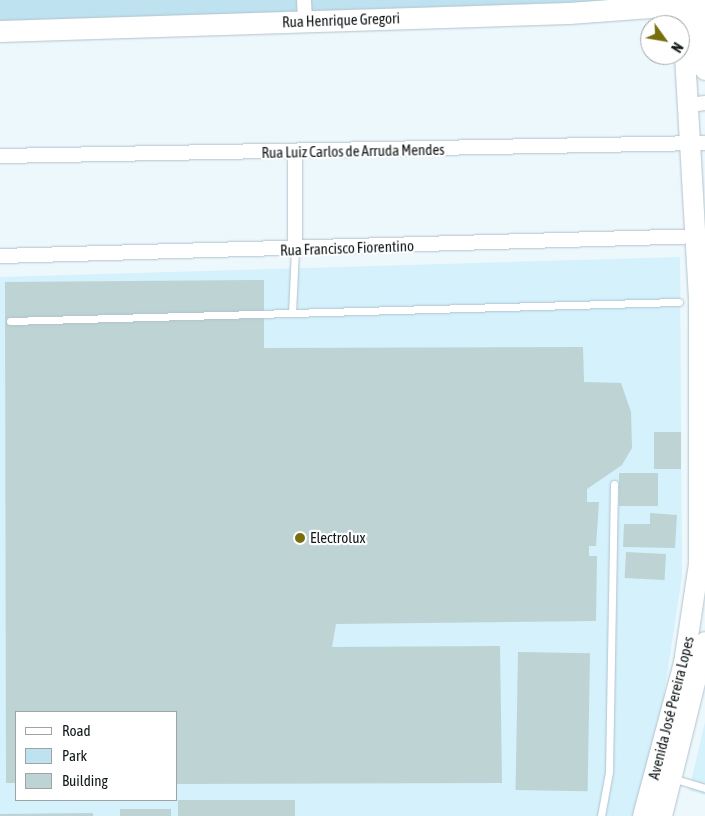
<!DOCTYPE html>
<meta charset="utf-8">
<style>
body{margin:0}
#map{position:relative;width:705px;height:816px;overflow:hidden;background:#edf8fd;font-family:"Asap Condensed",sans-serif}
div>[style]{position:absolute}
.built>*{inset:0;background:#d4f1fc}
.green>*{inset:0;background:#bfe2f0}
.building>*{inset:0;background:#bdd3d4;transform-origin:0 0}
.roads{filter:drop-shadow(0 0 1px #b0c3cb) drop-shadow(0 0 1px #b0c3cb)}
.lane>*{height:7px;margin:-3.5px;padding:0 3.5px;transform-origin:3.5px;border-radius:3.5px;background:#fff}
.street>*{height:14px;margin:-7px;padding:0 7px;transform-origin:7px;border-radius:7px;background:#fff}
.secondary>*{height:20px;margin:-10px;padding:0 10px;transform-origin:10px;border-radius:10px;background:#fff}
.primary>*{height:21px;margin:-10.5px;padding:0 10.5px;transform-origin:10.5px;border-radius:10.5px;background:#fff}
.dots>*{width:14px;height:14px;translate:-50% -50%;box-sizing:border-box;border:2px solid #fff;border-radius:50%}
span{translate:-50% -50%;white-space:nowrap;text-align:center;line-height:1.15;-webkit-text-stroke:4.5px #fff;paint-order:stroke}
.street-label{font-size:15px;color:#12191b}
.poi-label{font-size:15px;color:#12191b}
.left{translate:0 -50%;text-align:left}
.legend{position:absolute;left:15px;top:711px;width:162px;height:90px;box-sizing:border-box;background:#fff;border:1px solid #a0a3a4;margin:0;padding:6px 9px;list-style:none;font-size:15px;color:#12191b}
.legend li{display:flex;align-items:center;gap:10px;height:25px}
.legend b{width:25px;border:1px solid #a0a3a4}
.north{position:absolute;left:640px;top:15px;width:50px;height:50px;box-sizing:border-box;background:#fff;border:1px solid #a0a3a4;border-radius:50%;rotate:122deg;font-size:14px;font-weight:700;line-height:20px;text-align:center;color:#12191b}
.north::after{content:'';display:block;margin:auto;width:18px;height:22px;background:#796e0c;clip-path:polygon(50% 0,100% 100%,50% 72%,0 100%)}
</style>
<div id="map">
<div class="built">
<i style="clip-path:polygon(evenodd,680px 257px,682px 576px,664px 695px,634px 816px,0 816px,0 277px,680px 257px,16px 712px,176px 712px,176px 800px,16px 800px,16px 712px)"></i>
<i style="clip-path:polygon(705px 722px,705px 795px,689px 790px)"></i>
</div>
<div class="green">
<i style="clip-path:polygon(0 0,646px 0,0 21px)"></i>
</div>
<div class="building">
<i style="clip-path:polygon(264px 280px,264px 348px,583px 347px,584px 382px,621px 383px,631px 412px,632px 448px,622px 465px,587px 489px,587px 502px,599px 502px,596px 546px,589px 546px,589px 556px,597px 556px,596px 621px,336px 624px,332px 647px,500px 646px,502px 783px,176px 784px,176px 712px,16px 712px,16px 783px,6px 783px,5px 282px)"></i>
<i style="left:681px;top:432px;width:37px;height:27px;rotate:90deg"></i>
<i style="left:658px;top:473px;width:33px;height:39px;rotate:90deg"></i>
<i style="clip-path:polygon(650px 513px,677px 515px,675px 548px,623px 547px,624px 524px,650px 524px)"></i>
<i style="left:626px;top:552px;width:40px;height:26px;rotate:3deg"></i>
<i style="left:518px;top:652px;width:72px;height:138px;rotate:1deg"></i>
<i style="left:178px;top:800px;width:117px;height:16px"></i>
<i style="left:120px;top:809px;width:51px;height:7px"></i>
<i style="clip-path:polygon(93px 813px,93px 816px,0 816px,0 814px)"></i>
</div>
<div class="roads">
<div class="lane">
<i style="left:292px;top:313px;width:63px;rotate:-87.3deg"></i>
<i style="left:10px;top:321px;width:669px;rotate:-1.63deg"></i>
<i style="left:672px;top:778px;width:34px;rotate:17deg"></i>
<i style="left:601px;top:816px;width:45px;rotate:-79.7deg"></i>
<i style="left:609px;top:772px;width:288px;rotate:-89deg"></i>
</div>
<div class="street">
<i style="left:304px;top:0;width:21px;rotate:87deg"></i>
<i style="left:689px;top:105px;width:16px;rotate:-7deg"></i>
<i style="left:0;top:156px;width:705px;rotate:-1.06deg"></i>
<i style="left:295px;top:250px;width:97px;rotate:-90deg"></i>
<i style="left:0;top:256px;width:704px;rotate:-1.63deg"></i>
</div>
<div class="secondary">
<i style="left:701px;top:0;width:70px;rotate:86.7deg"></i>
<i style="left:643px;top:816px;width:158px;rotate:-75deg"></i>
<i style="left:684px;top:663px;width:100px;rotate:-81.4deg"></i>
<i style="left:699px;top:564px;width:265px;rotate:-90deg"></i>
<i style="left:699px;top:299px;width:299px;rotate:-93.3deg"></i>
<i style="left:662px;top:816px;width:179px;rotate:-76.1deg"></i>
</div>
<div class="primary">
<i style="left:0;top:31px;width:569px;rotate:-1.81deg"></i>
<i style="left:569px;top:13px;width:136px;rotate:-4.2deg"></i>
</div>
</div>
<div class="dots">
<i style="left:300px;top:538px;background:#796e0c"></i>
</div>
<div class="street-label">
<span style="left:341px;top:20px;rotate:-2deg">Rua Henrique Gregori</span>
<span style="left:353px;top:151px;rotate:-1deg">Rua Luiz Carlos de Arruda Mendes</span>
<span style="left:347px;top:248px;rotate:-2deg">Rua Francisco Fiorentino</span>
<span style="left:671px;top:708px;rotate:-76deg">Avenida José Pereira Lopes</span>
</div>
<div class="poi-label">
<span class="left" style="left:310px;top:538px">Electrolux</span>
</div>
<ul class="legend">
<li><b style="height:6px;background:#fff"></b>Road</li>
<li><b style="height:14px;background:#bfe2f0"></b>Park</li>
<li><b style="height:14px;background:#bdd3d4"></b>Building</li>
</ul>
<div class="north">N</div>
</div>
